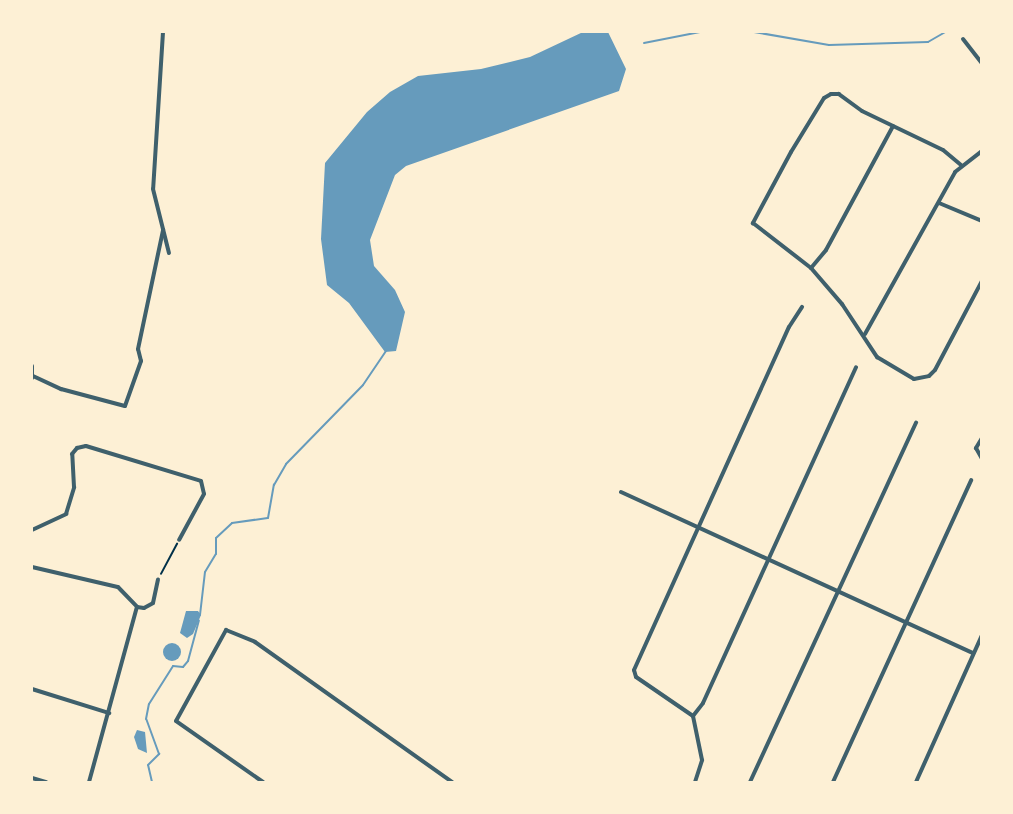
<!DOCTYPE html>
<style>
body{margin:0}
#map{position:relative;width:1013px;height:814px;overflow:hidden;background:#fdf0d5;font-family:Raleway,sans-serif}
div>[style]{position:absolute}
.water>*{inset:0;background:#669bbc}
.round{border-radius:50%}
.stream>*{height:2px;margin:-1px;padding:0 1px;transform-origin:1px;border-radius:1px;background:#669bbc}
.path>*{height:1.5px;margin:-0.75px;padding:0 0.75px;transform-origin:0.75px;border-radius:0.75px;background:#003049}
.minor>*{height:4px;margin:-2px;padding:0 2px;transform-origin:2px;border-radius:2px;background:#3f606c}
span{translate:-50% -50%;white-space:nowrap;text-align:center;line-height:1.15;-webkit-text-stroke:6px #fdf0d5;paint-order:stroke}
.frame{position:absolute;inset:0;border:33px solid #fdf0d5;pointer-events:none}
</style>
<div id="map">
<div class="water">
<i style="clip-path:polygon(583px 32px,608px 32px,626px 69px,619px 91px,406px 166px,395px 175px,370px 240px,374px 266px,395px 290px,405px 312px,396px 351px,385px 352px,349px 303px,327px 285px,321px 239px,325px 163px,367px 112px,390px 92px,418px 76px,481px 69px,530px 57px)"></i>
<i style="clip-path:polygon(186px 611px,198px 611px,201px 615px,193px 634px,187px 638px,180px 633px)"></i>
<i class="round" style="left:163px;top:643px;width:18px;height:18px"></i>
<i style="clip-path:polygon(137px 730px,145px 732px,147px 753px,138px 749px,134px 737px)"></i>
</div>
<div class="stream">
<i style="left:754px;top:32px;width:76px;rotate:9.8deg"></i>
<i style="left:829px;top:45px;width:99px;rotate:-1.7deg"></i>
<i style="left:928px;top:42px;width:20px;rotate:-30deg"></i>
<i style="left:644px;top:43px;width:57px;rotate:-11.1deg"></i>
<i style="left:200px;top:615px;width:43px;rotate:-83.4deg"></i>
<i style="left:205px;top:572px;width:21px;rotate:-59deg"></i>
<i style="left:216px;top:554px;width:16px;rotate:-90deg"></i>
<i style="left:216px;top:538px;width:22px;rotate:-43deg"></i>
<i style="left:232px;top:523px;width:36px;rotate:-8deg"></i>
<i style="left:268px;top:518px;width:34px;rotate:-80deg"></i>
<i style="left:274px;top:485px;width:24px;rotate:-60deg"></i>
<i style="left:286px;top:464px;width:110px;rotate:-45.7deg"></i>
<i style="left:363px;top:385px;width:41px;rotate:-55.9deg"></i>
<i style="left:152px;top:782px;width:17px;rotate:-103deg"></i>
<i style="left:148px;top:765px;width:16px;rotate:-45deg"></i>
<i style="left:159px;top:754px;width:37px;rotate:-110deg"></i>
<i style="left:146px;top:719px;width:15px;rotate:-79deg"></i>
<i style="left:149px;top:704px;width:45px;rotate:-57.7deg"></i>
<i style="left:173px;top:666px;width:10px;rotate:6deg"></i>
<i style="left:183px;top:667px;width:8px;rotate:-50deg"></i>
<i style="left:188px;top:661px;width:42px;rotate:-75deg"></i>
</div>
<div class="path">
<i style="left:161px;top:574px;width:34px;rotate:-62deg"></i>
</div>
<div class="minor">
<i style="left:163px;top:32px;width:157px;rotate:93.6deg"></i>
<i style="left:153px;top:189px;width:66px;rotate:76deg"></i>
<i style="left:963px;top:39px;width:31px;rotate:52deg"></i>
<i style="left:961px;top:165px;width:23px;rotate:-140deg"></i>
<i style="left:943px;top:150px;width:90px;rotate:-154.3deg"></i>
<i style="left:862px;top:111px;width:29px;rotate:-144deg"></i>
<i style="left:839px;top:94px;width:8px;rotate:180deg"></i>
<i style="left:831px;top:94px;width:8px;rotate:150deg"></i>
<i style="left:824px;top:98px;width:63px;rotate:121.4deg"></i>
<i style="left:791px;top:152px;width:81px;rotate:118.2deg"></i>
<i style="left:753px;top:223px;width:73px;rotate:37.8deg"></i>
<i style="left:811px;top:268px;width:48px;rotate:49.3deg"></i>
<i style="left:842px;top:304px;width:64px;rotate:56.6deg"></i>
<i style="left:877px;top:357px;width:43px;rotate:30.7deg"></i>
<i style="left:914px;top:379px;width:15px;rotate:-11deg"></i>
<i style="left:929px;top:376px;width:8px;rotate:-45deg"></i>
<i style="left:935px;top:370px;width:101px;rotate:-62.2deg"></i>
<i style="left:939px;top:203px;width:47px;rotate:22.7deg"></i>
<i style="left:811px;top:268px;width:23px;rotate:-50deg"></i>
<i style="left:826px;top:250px;width:141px;rotate:-61.6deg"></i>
<i style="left:865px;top:334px;width:185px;rotate:-60.9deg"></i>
<i style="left:955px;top:172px;width:34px;rotate:-38deg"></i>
<i style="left:32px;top:366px;width:12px;rotate:90deg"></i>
<i style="left:33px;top:376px;width:31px;rotate:25deg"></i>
<i style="left:61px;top:389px;width:66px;rotate:14.9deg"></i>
<i style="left:125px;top:406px;width:48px;rotate:-70.4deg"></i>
<i style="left:141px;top:361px;width:12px;rotate:-104deg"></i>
<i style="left:138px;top:349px;width:122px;rotate:-78.1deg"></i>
<i style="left:982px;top:438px;width:12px;rotate:121deg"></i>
<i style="left:976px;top:448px;width:13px;rotate:61deg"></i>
<i style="left:621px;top:492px;width:386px;rotate:24.6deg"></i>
<i style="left:32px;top:530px;width:38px;rotate:-25deg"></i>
<i style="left:66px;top:514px;width:28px;rotate:-73deg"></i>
<i style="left:74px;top:487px;width:33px;rotate:-93deg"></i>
<i style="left:72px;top:454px;width:8px;rotate:-50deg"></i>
<i style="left:77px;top:448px;width:9px;rotate:-13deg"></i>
<i style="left:86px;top:446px;width:120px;rotate:16.9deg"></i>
<i style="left:201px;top:481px;width:13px;rotate:77deg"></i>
<i style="left:204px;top:494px;width:52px;rotate:118.5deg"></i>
<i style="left:32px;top:567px;width:88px;rotate:13.1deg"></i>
<i style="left:118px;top:587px;width:28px;rotate:46deg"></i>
<i style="left:137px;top:607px;width:7px;rotate:8deg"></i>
<i style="left:144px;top:608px;width:10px;rotate:-29deg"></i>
<i style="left:153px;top:603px;width:24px;rotate:-78deg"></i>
<i style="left:32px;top:689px;width:81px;rotate:17.3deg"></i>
<i style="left:693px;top:716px;width:16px;rotate:-52deg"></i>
<i style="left:703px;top:703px;width:369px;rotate:-65.5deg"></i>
<i style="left:32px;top:778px;width:15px;rotate:16deg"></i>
<i style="left:89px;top:782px;width:181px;rotate:-74.7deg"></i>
<i style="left:263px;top:782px;width:106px;rotate:-145deg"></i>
<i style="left:176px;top:721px;width:104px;rotate:-61.2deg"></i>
<i style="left:226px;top:630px;width:31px;rotate:22deg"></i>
<i style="left:255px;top:642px;width:242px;rotate:35.4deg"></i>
<i style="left:695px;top:782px;width:23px;rotate:-72deg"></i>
<i style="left:702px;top:760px;width:45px;rotate:-101.6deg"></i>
<i style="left:693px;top:716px;width:69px;rotate:-145.6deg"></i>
<i style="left:636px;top:677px;width:7px;rotate:-106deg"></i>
<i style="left:634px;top:670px;width:376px;rotate:-65.7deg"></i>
<i style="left:789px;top:327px;width:24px;rotate:-57deg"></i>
<i style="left:750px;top:782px;width:396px;rotate:-65.2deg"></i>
<i style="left:833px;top:782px;width:332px;rotate:-65.4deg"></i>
<i style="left:916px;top:782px;width:161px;rotate:-65.8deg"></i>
</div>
<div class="frame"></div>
</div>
